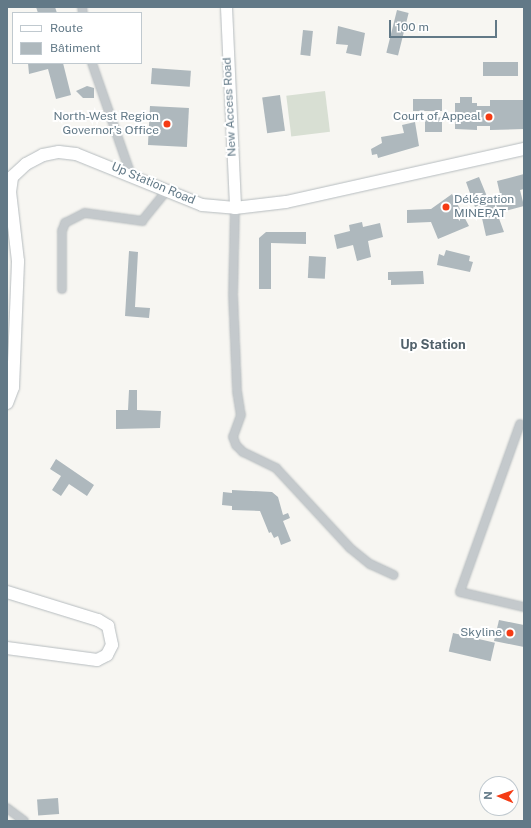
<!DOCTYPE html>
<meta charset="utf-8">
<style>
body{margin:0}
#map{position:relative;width:531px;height:828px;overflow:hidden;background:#f7f6f2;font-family:"Public Sans",sans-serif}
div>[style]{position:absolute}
.green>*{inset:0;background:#d8dfd3;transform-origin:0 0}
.building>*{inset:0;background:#aeb8bd;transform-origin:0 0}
.roads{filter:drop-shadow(0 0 1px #b6bcbf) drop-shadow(0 0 1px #b6bcbf)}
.minor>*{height:8px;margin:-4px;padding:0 4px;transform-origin:4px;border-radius:4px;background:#c4c9cc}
.major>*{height:11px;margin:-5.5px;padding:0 5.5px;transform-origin:5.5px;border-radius:5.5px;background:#fff}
.highway>*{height:12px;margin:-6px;padding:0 6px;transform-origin:6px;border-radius:6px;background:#fff}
.dots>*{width:11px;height:11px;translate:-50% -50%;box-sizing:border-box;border:2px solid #fff;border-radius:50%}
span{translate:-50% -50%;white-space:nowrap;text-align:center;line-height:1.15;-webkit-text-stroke:4px #fff;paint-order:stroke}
.street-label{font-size:12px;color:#627987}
.poi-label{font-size:12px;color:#627987}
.right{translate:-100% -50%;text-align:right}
.left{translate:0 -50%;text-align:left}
.neighbourhood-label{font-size:13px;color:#51616b;font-weight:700}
.frame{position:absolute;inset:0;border:8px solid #627987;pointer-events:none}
.legend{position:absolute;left:12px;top:12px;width:130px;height:52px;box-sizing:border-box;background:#fff;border:1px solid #c0c9cf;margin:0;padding:5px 7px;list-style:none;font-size:12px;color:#627987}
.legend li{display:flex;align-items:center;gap:8px;height:20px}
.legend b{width:20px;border:1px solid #c0c9cf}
.north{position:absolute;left:479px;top:776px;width:40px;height:40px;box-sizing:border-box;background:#fff;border:1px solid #c0c9cf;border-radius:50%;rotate:272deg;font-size:11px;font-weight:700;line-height:16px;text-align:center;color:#627987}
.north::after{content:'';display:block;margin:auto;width:14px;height:18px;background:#f53b14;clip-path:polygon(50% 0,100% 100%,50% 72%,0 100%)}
.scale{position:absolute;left:389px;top:20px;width:108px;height:18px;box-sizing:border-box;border:2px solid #627987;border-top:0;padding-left:5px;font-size:12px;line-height:14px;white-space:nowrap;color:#627987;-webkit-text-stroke:3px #fff;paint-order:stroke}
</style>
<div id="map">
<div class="green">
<i style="left:325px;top:91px;width:41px;height:39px;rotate:83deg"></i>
</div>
<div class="building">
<i style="clip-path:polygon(36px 7px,55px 7px,57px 13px,38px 13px)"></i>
<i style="left:397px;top:10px;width:12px;height:44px;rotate:14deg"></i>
<i style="clip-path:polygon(338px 26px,365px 33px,361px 56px,346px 53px,348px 45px,336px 44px)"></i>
<i style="left:303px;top:30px;width:10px;height:25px;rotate:6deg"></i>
<i style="left:518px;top:62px;width:14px;height:35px;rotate:90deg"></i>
<i style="clip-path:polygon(28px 63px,63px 63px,71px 95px,56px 99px,48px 69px,29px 74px)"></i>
<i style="left:152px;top:68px;width:39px;height:16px;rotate:4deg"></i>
<i style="clip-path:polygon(87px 86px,94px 88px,94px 98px,83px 98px,76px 91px)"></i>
<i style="left:280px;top:95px;width:36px;height:18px;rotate:82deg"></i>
<i style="clip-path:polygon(460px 97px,472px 97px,472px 103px,477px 103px,477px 106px,490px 106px,490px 100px,524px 100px,524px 129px,490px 130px,490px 126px,477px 126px,477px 130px,455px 129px,455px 103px,460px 103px)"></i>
<i style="left:413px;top:99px;width:29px;height:12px"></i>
<i style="left:150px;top:106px;width:39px;height:39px;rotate:3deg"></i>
<i style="clip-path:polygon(442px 117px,442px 132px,425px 132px,425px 120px)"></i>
<i style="clip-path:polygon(415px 122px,419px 146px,378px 158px,377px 154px,372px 155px,371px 149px,382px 143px,381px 137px,404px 133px,402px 125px)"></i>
<i style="clip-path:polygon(524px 174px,524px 189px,520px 190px,524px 206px,497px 213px,504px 232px,486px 236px,479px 205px,475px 207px,466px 182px,479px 177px,488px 199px,500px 194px,497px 181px)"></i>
<i style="clip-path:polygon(452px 194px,469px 226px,438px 239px,431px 222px,407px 223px,407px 210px,431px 209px)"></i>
<i style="clip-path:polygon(362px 222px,363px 227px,380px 223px,383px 237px,368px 241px,371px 257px,357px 261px,353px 245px,337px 249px,334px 235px,350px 231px,349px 225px)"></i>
<i style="clip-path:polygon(266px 232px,306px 232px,306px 244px,271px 243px,271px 289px,259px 289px,259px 238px)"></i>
<i style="clip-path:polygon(446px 250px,470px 256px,469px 261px,473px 262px,470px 272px,437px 265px,439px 254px,444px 256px)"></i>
<i style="clip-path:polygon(129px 251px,138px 252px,135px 307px,150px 308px,149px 318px,125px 316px)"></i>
<i style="left:309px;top:256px;width:17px;height:22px;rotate:3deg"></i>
<i style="clip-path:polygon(423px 271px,424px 284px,391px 285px,391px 280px,388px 280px,388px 272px)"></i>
<i style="clip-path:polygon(129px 390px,137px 390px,137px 410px,161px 411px,160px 428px,116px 429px,116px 410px,128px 410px)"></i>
<i style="clip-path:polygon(56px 459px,94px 485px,87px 496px,69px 484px,61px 496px,52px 490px,61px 476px,50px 469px)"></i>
<i style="clip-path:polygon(232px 490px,272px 492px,278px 497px,283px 515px,288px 513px,290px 518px,283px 521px,291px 541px,281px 545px,278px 536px,274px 538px,271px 532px,269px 533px,260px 511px,232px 510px,232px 506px,222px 505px,223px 492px,232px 493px)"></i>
<i style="clip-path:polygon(499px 620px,524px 625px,524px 647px,494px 641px)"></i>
<i style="left:453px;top:633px;width:43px;height:19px;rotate:13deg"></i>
<i style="left:58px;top:798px;width:16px;height:21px;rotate:86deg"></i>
</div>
<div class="roads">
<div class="minor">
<i style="left:82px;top:7px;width:6px;rotate:81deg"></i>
<i style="left:92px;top:63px;width:119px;rotate:70.8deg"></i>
<i style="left:235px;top:208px;width:86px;rotate:91.3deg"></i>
<i style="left:233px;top:294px;width:97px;rotate:87.6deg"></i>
<i style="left:237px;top:391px;width:24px;rotate:81deg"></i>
<i style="left:241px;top:415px;width:23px;rotate:110deg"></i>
<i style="left:233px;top:437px;width:9px;rotate:69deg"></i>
<i style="left:236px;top:445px;width:10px;rotate:45deg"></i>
<i style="left:243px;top:452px;width:37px;rotate:26deg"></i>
<i style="left:276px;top:468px;width:109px;rotate:47.2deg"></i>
<i style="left:350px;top:548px;width:26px;rotate:39deg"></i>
<i style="left:370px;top:564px;width:26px;rotate:25deg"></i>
<i style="left:62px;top:289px;width:58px;rotate:-90deg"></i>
<i style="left:62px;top:231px;width:9px;rotate:-69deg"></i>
<i style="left:65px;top:223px;width:22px;rotate:-27deg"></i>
<i style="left:85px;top:213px;width:58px;rotate:8deg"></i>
<i style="left:142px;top:221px;width:40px;rotate:-51deg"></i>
<i style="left:520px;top:424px;width:178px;rotate:109.7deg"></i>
<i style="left:460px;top:592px;width:66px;rotate:13.2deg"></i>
<i style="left:7px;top:808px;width:21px;rotate:37deg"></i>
</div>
<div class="major">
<i style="left:226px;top:7px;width:201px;rotate:87.4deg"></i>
</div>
<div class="highway">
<i style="left:7px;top:403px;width:17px;rotate:-69deg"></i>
<i style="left:13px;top:387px;width:126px;rotate:-87.7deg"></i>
<i style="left:18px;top:261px;width:69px;rotate:-96.6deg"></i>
<i style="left:10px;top:192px;width:15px;rotate:-82deg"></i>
<i style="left:12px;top:177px;width:19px;rotate:-43deg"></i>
<i style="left:26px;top:164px;width:19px;rotate:-28deg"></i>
<i style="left:43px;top:155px;width:16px;rotate:-11deg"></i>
<i style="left:59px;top:152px;width:17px;rotate:7deg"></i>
<i style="left:76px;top:154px;width:136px;rotate:22deg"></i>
<i style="left:202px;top:205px;width:33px;rotate:5deg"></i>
<i style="left:235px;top:208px;width:51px;rotate:-6.7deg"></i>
<i style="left:286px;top:202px;width:244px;rotate:-12.6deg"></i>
<i style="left:7px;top:592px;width:95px;rotate:17.1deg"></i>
<i style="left:98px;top:620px;width:12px;rotate:31deg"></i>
<i style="left:108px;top:626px;width:19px;rotate:78deg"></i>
<i style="left:112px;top:645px;width:11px;rotate:117deg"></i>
<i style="left:107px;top:655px;width:11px;rotate:153deg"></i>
<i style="left:97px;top:660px;width:91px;rotate:-172.4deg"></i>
</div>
</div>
<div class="dots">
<i style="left:489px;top:117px;background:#f53b14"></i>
<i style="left:167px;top:124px;background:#f53b14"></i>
<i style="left:446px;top:207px;background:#f53b14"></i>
<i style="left:510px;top:633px;background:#f53b14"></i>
</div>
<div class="street-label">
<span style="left:230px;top:107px;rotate:-93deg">New Access Road</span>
<span style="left:153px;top:184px;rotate:23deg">Up Station Road</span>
</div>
<div class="poi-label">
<span class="right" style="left:159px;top:124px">North-West Region<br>Governor's Office</span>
<span class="right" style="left:481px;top:117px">Court of Appeal</span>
<span class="left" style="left:454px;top:207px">Délégation<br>MINEPAT</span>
<span class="right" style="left:502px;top:633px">Skyline</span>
</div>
<div class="neighbourhood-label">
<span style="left:433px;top:345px">Up Station</span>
</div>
<div class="frame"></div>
<ul class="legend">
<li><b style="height:5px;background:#fff"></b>Route</li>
<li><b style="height:11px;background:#aeb8bd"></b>Bâtiment</li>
</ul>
<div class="north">N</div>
<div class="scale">100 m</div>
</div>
